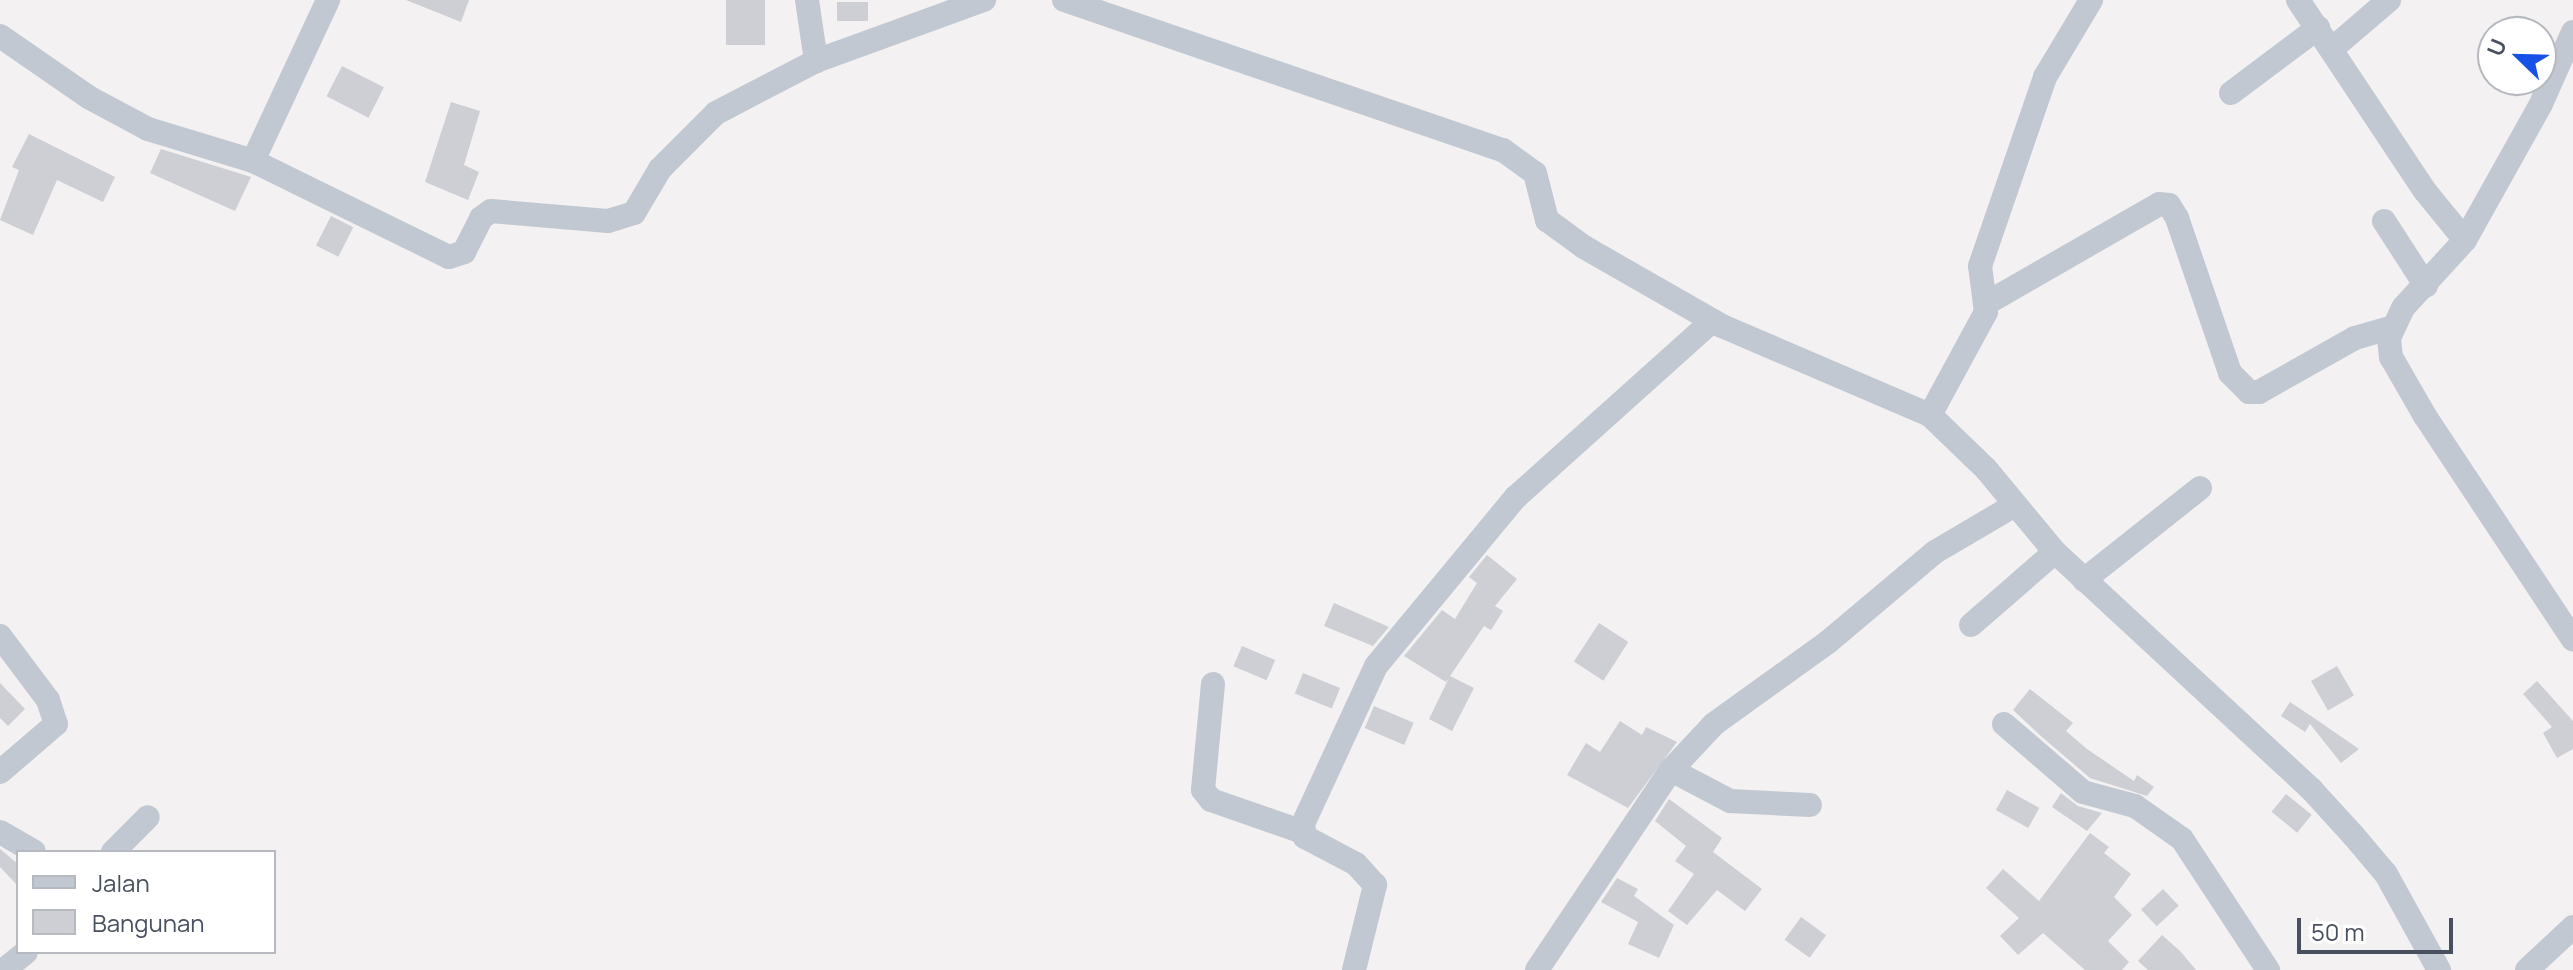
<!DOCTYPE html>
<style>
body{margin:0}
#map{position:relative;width:2573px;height:970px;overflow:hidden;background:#f3f1f1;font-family:Manrope,sans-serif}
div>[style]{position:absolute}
.building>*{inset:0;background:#cdcfd5;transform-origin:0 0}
.minor>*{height:24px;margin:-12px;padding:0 12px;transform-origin:12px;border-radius:12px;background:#c1c8d2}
span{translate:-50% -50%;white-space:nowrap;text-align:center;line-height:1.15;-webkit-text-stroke:6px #fff;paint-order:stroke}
.legend{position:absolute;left:16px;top:850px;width:260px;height:104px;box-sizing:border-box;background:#fff;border:2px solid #b6b9bf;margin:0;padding:10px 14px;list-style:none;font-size:24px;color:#48505f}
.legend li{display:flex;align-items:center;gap:16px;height:40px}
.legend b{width:40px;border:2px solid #b6b9bf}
.north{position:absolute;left:2477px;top:16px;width:80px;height:80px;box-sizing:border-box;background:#fff;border:2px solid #b6b9bf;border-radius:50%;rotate:293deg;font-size:22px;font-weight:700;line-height:32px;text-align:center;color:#48505f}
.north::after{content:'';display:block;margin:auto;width:28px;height:36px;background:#1751e7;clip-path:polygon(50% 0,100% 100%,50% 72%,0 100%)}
.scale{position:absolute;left:2297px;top:918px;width:156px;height:36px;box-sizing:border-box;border:4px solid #48505f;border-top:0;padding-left:10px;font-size:24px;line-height:28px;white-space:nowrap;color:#48505f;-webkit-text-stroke:6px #fff;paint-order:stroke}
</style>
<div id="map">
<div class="building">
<i style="clip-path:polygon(406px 0,469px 0,461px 22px)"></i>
<i style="left:726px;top:0;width:39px;height:45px"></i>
<i style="left:868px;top:2px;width:19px;height:31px;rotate:90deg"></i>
<i style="left:342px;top:66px;width:47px;height:34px;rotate:27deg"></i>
<i style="clip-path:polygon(451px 102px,480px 111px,464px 165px,479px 172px,468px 200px,425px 182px)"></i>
<i style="clip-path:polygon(29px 134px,115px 177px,103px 202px,57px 180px,33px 235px,0 220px,19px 170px,12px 167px)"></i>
<i style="clip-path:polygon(161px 149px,251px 177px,235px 211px,150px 173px)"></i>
<i style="left:331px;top:216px;width:25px;height:33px;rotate:27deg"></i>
<i style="clip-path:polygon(1487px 555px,1517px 579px,1495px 606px,1503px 611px,1491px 630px,1484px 626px,1450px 676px,1474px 688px,1452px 731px,1429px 719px,1449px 678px,1446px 682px,1404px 656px,1442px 610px,1455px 619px,1477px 583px,1469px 577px)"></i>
<i style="clip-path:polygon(1334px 603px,1389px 627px,1373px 646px,1324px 626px)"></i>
<i style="left:1599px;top:623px;width:35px;height:46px;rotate:33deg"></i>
<i style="left:1242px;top:646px;width:36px;height:22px;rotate:23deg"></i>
<i style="left:2337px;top:666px;width:34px;height:30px;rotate:60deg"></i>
<i style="left:1303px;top:673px;width:40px;height:22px;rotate:22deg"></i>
<i style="clip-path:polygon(2537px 681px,2573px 721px,2573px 749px,2557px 758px,2543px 733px,2552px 727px,2523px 694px)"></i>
<i style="clip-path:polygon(0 683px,25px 709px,8px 726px,0 718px)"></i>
<i style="clip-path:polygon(2030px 689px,2073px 723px,2066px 731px,2087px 749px,2134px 781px,2137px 775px,2154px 787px,2147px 796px,2090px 778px,2042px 737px,2013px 710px)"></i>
<i style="clip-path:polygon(2290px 702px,2314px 718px,2359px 749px,2341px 763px,2310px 724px,2305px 732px,2281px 716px)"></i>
<i style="left:1374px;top:706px;width:43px;height:24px;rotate:23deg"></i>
<i style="clip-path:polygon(1620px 721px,1642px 735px,1646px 727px,1677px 742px,1628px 808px,1567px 775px,1586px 743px,1600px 752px)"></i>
<i style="left:2007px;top:790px;width:37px;height:23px;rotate:29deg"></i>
<i style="clip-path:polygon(2061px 793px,2078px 806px,2102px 813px,2087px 831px,2052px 807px)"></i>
<i style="left:2286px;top:794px;width:33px;height:23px;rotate:39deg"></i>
<i style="clip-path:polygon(1669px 799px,1722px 838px,1713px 852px,1762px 889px,1745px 911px,1717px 890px,1687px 925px,1668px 911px,1694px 874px,1675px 861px,1686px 846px,1655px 821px)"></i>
<i style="clip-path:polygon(2090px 833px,2109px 847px,2104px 853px,2131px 874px,2114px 897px,2132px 915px,2108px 941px,2129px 962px,2122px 970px,2085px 970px,2043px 933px,2018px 955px,2000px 936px,2019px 918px,1986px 888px,2003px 869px,2039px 901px)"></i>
<i style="clip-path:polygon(0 849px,18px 864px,18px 886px,0 867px)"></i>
<i style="clip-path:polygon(1617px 878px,1638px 889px,1634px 896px,1674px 925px,1659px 958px,1628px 944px,1638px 922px,1601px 902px)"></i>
<i style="left:2163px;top:889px;width:23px;height:30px;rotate:47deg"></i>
<i style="left:1801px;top:917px;width:31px;height:28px;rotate:36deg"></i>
<i style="clip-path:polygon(2162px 935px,2181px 952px,2196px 970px,2148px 970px,2138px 961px)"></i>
</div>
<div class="minor">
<i style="left:807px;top:0;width:62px;rotate:81.6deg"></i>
<i style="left:816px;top:61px;width:179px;rotate:-20deg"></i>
<i style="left:1064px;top:0;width:464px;rotate:18.9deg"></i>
<i style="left:1503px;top:150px;width:39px;rotate:36deg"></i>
<i style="left:1535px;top:173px;width:49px;rotate:75.7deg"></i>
<i style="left:1547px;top:220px;width:46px;rotate:36.1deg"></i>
<i style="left:1584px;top:247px;width:159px;rotate:29.8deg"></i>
<i style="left:1722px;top:326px;width:226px;rotate:23.2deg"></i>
<i style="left:1930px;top:415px;width:78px;rotate:44deg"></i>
<i style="left:1986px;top:469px;width:108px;rotate:50.3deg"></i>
<i style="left:2055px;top:552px;width:349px;rotate:42.8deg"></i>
<i style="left:2311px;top:789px;width:62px;rotate:47.6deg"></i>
<i style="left:2353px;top:835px;width:51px;rotate:49.8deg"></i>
<i style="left:2386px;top:874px;width:110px;rotate:61.1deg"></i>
<i style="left:2298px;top:0;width:229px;rotate:56.4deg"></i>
<i style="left:2425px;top:191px;width:63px;rotate:50.8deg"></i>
<i style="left:2573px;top:32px;width:79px;rotate:114deg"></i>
<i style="left:2541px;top:104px;width:156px;rotate:119.2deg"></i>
<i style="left:2465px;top:240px;width:92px;rotate:132.4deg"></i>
<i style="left:2403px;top:308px;width:33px;rotate:115deg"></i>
<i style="left:2389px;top:338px;width:19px;rotate:84deg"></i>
<i style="left:2391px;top:357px;width:68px;rotate:60deg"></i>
<i style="left:2425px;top:416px;width:268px;rotate:56.5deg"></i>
<i style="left:0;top:36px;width:109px;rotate:34.6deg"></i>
<i style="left:90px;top:98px;width:66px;rotate:28.1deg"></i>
<i style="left:148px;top:129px;width:110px;rotate:16.9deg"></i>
<i style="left:253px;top:161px;width:218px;rotate:26.1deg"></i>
<i style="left:449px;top:257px;width:16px;rotate:-18deg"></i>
<i style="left:464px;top:252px;width:38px;rotate:-63deg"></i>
<i style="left:481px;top:218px;width:12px;rotate:-35deg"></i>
<i style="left:491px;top:211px;width:117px;rotate:4.9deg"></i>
<i style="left:608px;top:221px;width:27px;rotate:-17deg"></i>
<i style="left:634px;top:213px;width:51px;rotate:-59.4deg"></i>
<i style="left:660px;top:169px;width:79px;rotate:-45deg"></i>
<i style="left:716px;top:113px;width:113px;rotate:-27.5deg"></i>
<i style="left:2333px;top:48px;width:74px;rotate:-40.6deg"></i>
<i style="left:2231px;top:93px;width:109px;rotate:-36.8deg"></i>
<i style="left:253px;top:161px;width:178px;rotate:-65deg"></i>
<i style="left:2384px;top:221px;width:77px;rotate:57.1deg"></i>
<i style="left:1987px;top:303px;width:198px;rotate:-29.9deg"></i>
<i style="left:2159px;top:204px;width:10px;rotate:6deg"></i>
<i style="left:2169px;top:205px;width:15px;rotate:58deg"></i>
<i style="left:2177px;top:218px;width:164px;rotate:71.1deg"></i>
<i style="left:2230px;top:373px;width:27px;rotate:45deg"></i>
<i style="left:2249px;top:392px;width:10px"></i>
<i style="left:2259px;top:392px;width:110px;rotate:-29.4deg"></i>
<i style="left:2355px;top:338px;width:37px;rotate:-16deg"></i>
<i style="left:1930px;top:415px;width:117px;rotate:-61.5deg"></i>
<i style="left:1986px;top:312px;width:46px;rotate:-97.4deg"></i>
<i style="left:1980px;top:266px;width:200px;rotate:-71deg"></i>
<i style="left:2045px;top:77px;width:90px;rotate:-59.1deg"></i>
<i style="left:2084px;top:580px;width:148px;rotate:-38.4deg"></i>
<i style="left:1971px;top:625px;width:111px;rotate:-41deg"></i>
<i style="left:0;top:636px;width:80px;rotate:53.1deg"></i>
<i style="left:48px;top:700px;width:25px;rotate:72deg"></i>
<i style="left:56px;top:724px;width:74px;rotate:139.4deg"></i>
<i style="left:1213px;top:684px;width:106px;rotate:95.4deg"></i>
<i style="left:1203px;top:790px;width:13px;rotate:51deg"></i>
<i style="left:1211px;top:800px;width:97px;rotate:19.2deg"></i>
<i style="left:2004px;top:724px;width:104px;rotate:40.7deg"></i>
<i style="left:2083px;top:792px;width:54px;rotate:15.1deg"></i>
<i style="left:2135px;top:806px;width:57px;rotate:35.1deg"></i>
<i style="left:2182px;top:839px;width:157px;rotate:56.7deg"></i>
<i style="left:1671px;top:770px;width:67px;rotate:27.7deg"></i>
<i style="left:1730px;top:801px;width:80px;rotate:2.9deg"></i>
<i style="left:0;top:832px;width:39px;rotate:30deg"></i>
<i style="left:113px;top:852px;width:49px;rotate:-45deg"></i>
<i style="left:4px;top:970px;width:28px;rotate:-39deg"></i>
<i style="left:1354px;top:970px;width:88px;rotate:-76.1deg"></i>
<i style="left:1375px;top:885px;width:28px;rotate:-132deg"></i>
<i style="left:1356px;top:864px;width:58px;rotate:-152.1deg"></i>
<i style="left:1305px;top:837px;width:13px;rotate:-99deg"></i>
<i style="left:1303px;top:824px;width:174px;rotate:-65.2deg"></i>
<i style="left:1376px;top:666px;width:219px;rotate:-50.4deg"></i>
<i style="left:1516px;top:497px;width:263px;rotate:-41.9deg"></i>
<i style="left:1537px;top:970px;width:241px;rotate:-56.2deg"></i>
<i style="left:1671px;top:770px;width:63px;rotate:-46.9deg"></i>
<i style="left:1714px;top:724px;width:140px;rotate:-35.7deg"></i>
<i style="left:1828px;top:642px;width:140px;rotate:-40.1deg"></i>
<i style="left:1935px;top:552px;width:91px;rotate:-30.5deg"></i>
<i style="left:2527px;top:970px;width:63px;rotate:-43.1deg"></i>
</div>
<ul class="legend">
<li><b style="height:10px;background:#c1c8d2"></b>Jalan</li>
<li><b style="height:22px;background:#cdcfd5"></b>Bangunan</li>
</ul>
<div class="north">U</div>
<div class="scale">50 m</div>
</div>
